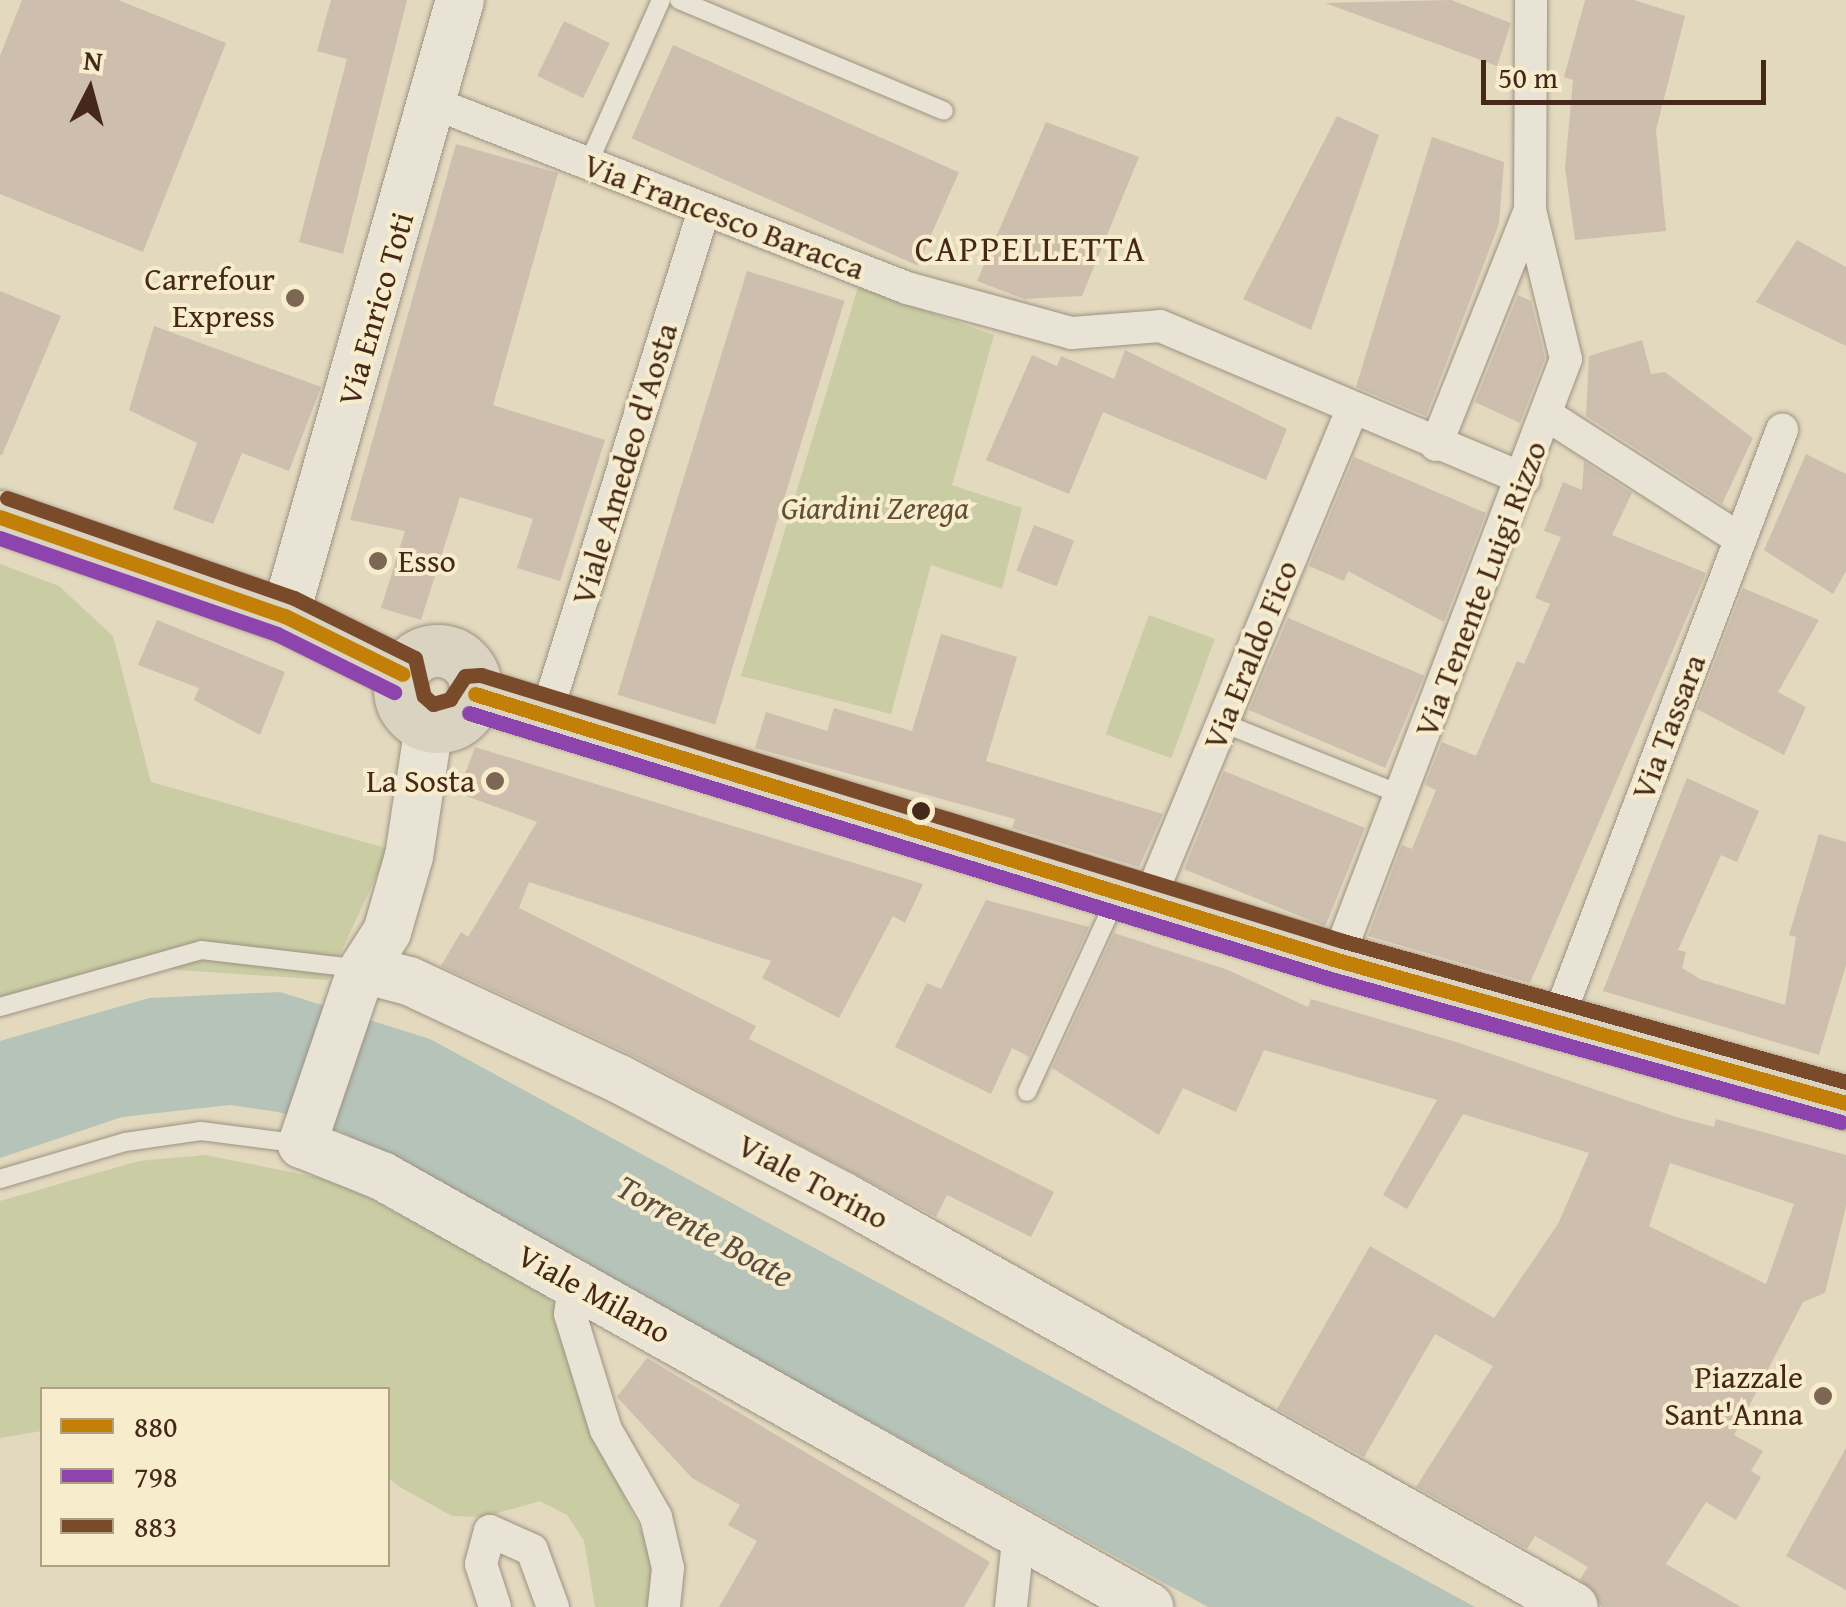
<!DOCTYPE html>
<style>
body{margin:0}
#map{position:relative;width:1846px;height:1607px;overflow:hidden;background:#e3d9be;font-family:"Gentium Book Plus",serif}
div>[style]{position:absolute}
.green>*{inset:0;background:#cacda4;transform-origin:0 0}
.water>*{inset:0;background:#b5c3b9}
.building>*{inset:0;background:#cebead;transform-origin:0 0}
.roads{filter:drop-shadow(0 0 2px #9c9282) drop-shadow(0 0 2px #9c9282)}
.lane>*{height:18px;margin:-9px;padding:0 9px;transform-origin:9px;border-radius:9px;background:#e8e3d5}
.street>*{height:32px;margin:-16px;padding:0 16px;transform-origin:16px;border-radius:16px;background:#e8e3d5}
.secondary>*{height:48px;margin:-24px;padding:0 24px;transform-origin:24px;border-radius:24px;background:#e8e3d5}
.primary>*{height:52px;margin:-26px;padding:0 26px;transform-origin:26px;border-radius:26px;background:#dbd3c1}
.primary>.ring{margin:-26px;padding:0;box-sizing:content-box;background:none;border:52px solid #dbd3c1;border-radius:50%}
.bus-1>*{height:15px;margin:-7.5px;padding:0 7.5px;transform-origin:7.5px;border-radius:7.5px;background:#c28008}
.bus-2>*{height:15px;margin:-7.5px;padding:0 7.5px;transform-origin:7.5px;border-radius:7.5px;background:#8e44ad}
.bus-3>*{height:15px;margin:-7.5px;padding:0 7.5px;transform-origin:7.5px;border-radius:7.5px;background:#7a4b2a}
.dots>*{width:28px;height:28px;translate:-50% -50%;box-sizing:border-box;border:5px solid #f7eccb;border-radius:50%}
span{translate:-50% -50%;white-space:nowrap;text-align:center;line-height:1.15;-webkit-text-stroke:8px #f7eccb;paint-order:stroke}
.street-label{font-size:32px;color:#46281b}
.poi-label{font-size:32px;color:#46281b}
.right{translate:-100% -50%;text-align:right}
.left{translate:0 -50%;text-align:left}
.park-label{font-size:32px;color:#624f38;font-style:italic}
.neighbourhood-label{font-size:35px;color:#46281b;letter-spacing:2.5px}
.water-label{font-size:35px;color:#5d4c42;font-style:italic}
.legend{position:absolute;left:40px;top:1387px;width:350px;height:180px;box-sizing:border-box;background:#f7eccb;border:2px solid #b09e85;margin:0;padding:12px 18px;list-style:none;font-size:30px;color:#46281b}
.legend li{display:flex;align-items:center;gap:20px;height:50px}
.legend b{width:50px;border:2px solid #b09e85}
.north{position:absolute;left:40px;top:40px;width:100px;height:100px;-webkit-text-stroke:8px #f7eccb;paint-order:stroke;rotate:6deg;font-size:28px;font-weight:700;line-height:40px;text-align:center;color:#46281b}
.north::after{content:'';display:block;margin:auto;width:35px;height:45px;background:#46281b;clip-path:polygon(50% 0,100% 100%,50% 72%,0 100%)}
.scale{position:absolute;left:1481px;top:60px;width:285px;height:45px;box-sizing:border-box;border:5px solid #46281b;border-top:0;padding-left:12px;font-size:30px;line-height:35px;white-space:nowrap;color:#46281b;-webkit-text-stroke:8px #f7eccb;paint-order:stroke}
</style>
<div id="map">
<div class="green">
<i style="clip-path:polygon(858px 287px,994px 335px,952px 485px,1022px 508px,1002px 589px,931px 565px,891px 714px,741px 676px)"></i>
<i style="clip-path:polygon(0 564px,59px 586px,113px 636px,151px 782px,389px 849px,328px 980px,164px 969px,0 1016px)"></i>
<i style="left:1149px;top:615px;width:70px;height:127px;rotate:20deg"></i>
<i style="clip-path:polygon(205px 1155px,336px 1181px,540px 1289px,561px 1313px,583px 1412px,678px 1607px,595px 1607px,584px 1541px,567px 1515px,540px 1501px,484px 1517px,452px 1516px,398px 1486px,388px 1477px,388px 1390px,42px 1390px,42px 1431px,0 1438px,0 1201px,139px 1161px)"></i>
</div>
<div class="water">
<i style="clip-path:polygon(280px 992px,430px 1039px,1475px 1607px,1208px 1607px,340px 1131px,278px 1112px,230px 1105px,122px 1117px,0 1158px,0 1041px,149px 998px)"></i>
</div>
<div class="building">
<i style="clip-path:polygon(22px 0,118px 0,226px 43px,143px 252px,0 194px,0 56px)"></i>
<i style="clip-path:polygon(331px 0,407px 0,343px 254px,299px 242px,347px 59px,317px 51px)"></i>
<i style="clip-path:polygon(1451px 0,1511px 23px,1497px 66px,1325px 3px)"></i>
<i style="clip-path:polygon(1585px 0,1634px 0,1685px 16px,1656px 130px,1666px 231px,1575px 240px,1565px 168px,1573px 80px,1564px 77px)"></i>
<i style="left:564px;top:21px;width:51px;height:61px;rotate:26deg"></i>
<i style="left:673px;top:45px;width:313px;height:102px;rotate:24deg"></i>
<i style="clip-path:polygon(1337px 116px,1379px 135px,1311px 330px,1243px 299px)"></i>
<i style="clip-path:polygon(1046px 122px,1139px 157px,1082px 296px,1024px 299px,977px 281px)"></i>
<i style="clip-path:polygon(1432px 137px,1504px 162px,1499px 224px,1426px 416px,1356px 387px)"></i>
<i style="clip-path:polygon(456px 144px,558px 173px,493px 405px,605px 440px,560px 581px,517px 568px,533px 519px,460px 497px,421px 620px,381px 608px,405px 531px,350px 520px)"></i>
<i style="clip-path:polygon(1797px 240px,1846px 267px,1846px 346px,1756px 302px)"></i>
<i style="left:747px;top:271px;width:102px;height:443px;rotate:17deg"></i>
<i style="clip-path:polygon(0 291px,61px 316px,2px 455px,0 455px)"></i>
<i style="clip-path:polygon(1518px 295px,1531px 301px,1545px 358px,1520px 423px,1475px 402px)"></i>
<i style="clip-path:polygon(154px 326px,321px 387px,289px 471px,242px 453px,213px 524px,173px 509px,197px 443px,129px 410px)"></i>
<i style="clip-path:polygon(1642px 340px,1651px 374px,1665px 372px,1753px 438px,1722px 504px,1586px 416px,1589px 356px)"></i>
<i style="clip-path:polygon(1125px 350px,1287px 429px,1266px 480px,1103px 412px,1069px 494px,986px 460px,1032px 355px,1057px 366px,1061px 356px,1114px 379px)"></i>
<i style="clip-path:polygon(1806px 454px,1846px 474px,1846px 571px,1833px 594px,1764px 550px)"></i>
<i style="clip-path:polygon(1354px 457px,1486px 513px,1444px 622px,1348px 571px,1344px 581px,1309px 566px)"></i>
<i style="clip-path:polygon(1584px 462px,1632px 493px,1612px 535px,1706px 573px,1530px 983px,1368px 936px,1402px 845px,1412px 849px,1436px 790px,1425px 785px,1442px 742px,1476px 756px,1517px 661px,1524px 664px,1550px 604px,1535px 598px,1561px 537px,1544px 531px,1563px 482px,1582px 490px)"></i>
<i style="left:1034px;top:525px;width:43px;height:49px;rotate:21deg"></i>
<i style="clip-path:polygon(1743px 588px,1819px 620px,1778px 692px,1806px 707px,1784px 755px,1697px 709px)"></i>
<i style="left:1288px;top:618px;width:148px;height:100px;rotate:23deg"></i>
<i style="clip-path:polygon(157px 620px,285px 672px,260px 735px,194px 700px,199px 688px,138px 665px)"></i>
<i style="clip-path:polygon(941px 634px,1017px 657px,986px 761px,1163px 814px,1139px 867px,1012px 828px,1015px 819px,755px 748px,766px 712px,827px 731px,834px 708px,912px 731px)"></i>
<i style="clip-path:polygon(475px 747px,923px 884px,905px 923px,893px 916px,839px 1018px,762px 978px,771px 961px,529px 882px,519px 908px,756px 1026px,749px 1039px,1054px 1192px,1031px 1237px,947px 1195px,936px 1217px,632px 1055px,441px 966px,461px 932px,468px 937px,537px 822px,458px 793px)"></i>
<i style="left:1224px;top:771px;width:152px;height:106px;rotate:22deg"></i>
<i style="clip-path:polygon(1687px 778px,1759px 811px,1737px 862px,1721px 855px,1678px 950px,1686px 952px,1682px 968px,1700px 979px,1785px 1005px,1796px 937px,1789px 935px,1819px 834px,1846px 842px,1846px 965px,1819px 1055px,1603px 991px)"></i>
<i style="clip-path:polygon(986px 900px,1089px 927px,1029px 1057px,1012px 1048px,991px 1094px,895px 1047px,927px 983px,941px 989px)"></i>
<i style="clip-path:polygon(evenodd,1114px 933px,1228px 970px,1308px 1007px,1311px 999px,1456px 1042px,1676px 1117px,1714px 1127px,1716px 1119px,1846px 1155px,1846px 1206px,1825px 1293px,1803px 1302px,1734px 1435px,1763px 1451px,1751px 1471px,1761px 1477px,1736px 1520px,1706px 1502px,1666px 1564px,1741px 1607px,1602px 1607px,1580px 1579px,1588px 1567px,1535px 1536px,1527px 1549px,1416px 1487px,1493px 1366px,1435px 1334px,1364px 1457px,1277px 1409px,1370px 1246px,1494px 1318px,1558px 1224px,1589px 1153px,1463px 1114px,1407px 1209px,1383px 1195px,1437px 1100px,1264px 1050px,1236px 1112px,1183px 1088px,1159px 1135px,1052px 1068px,1114px 933px,1670px 1163px,1794px 1204px,1766px 1284px,1649px 1226px,1670px 1163px)"></i>
<i style="clip-path:polygon(647px 1358px,990px 1562px,964px 1607px,719px 1607px,757px 1541px,728px 1525px,740px 1505px,692px 1478px,617px 1397px)"></i>
<i style="clip-path:polygon(1846px 1448px,1846px 1590px,1786px 1556px)"></i>
</div>
<div class="roads">
<div class="lane">
<i style="left:679px;top:0;width:287px;rotate:22.7deg"></i>
<i style="left:588px;top:164px;width:180px;rotate:-66deg"></i>
<i style="left:1223px;top:723px;width:193px;rotate:21.9deg"></i>
<i style="left:0;top:1007px;width:209px;rotate:-15.8deg"></i>
<i style="left:201px;top:950px;width:162px;rotate:6.7deg"></i>
<i style="left:1027px;top:1092px;width:216px;rotate:-65.3deg"></i>
<i style="left:0;top:1179px;width:130px;rotate:-16.5deg"></i>
<i style="left:125px;top:1142px;width:77px;rotate:-8.2deg"></i>
<i style="left:201px;top:1131px;width:102px;rotate:7.3deg"></i>
</div>
<div class="street">
<i style="left:436px;top:104px;width:506px;rotate:21.34deg"></i>
<i style="left:907px;top:288px;width:171px;rotate:15.3deg"></i>
<i style="left:1072px;top:333px;width:88px;rotate:-4.5deg"></i>
<i style="left:1160px;top:326px;width:395px;rotate:22.8deg"></i>
<i style="left:1547px;top:415px;width:229px;rotate:32.7deg"></i>
<i style="left:1436px;top:445px;width:253px;rotate:-68.2deg"></i>
<i style="left:546px;top:715px;width:526px;rotate:-72.63deg"></i>
<i style="left:1149px;top:900px;width:530px;rotate:-67.5deg"></i>
<i style="left:1337px;top:960px;width:643px;rotate:-69.14deg"></i>
<i style="left:1566px;top:359px;width:153px;rotate:-103.6deg"></i>
<i style="left:1530px;top:210px;width:210px;rotate:-89.7deg"></i>
<i style="left:1556px;top:1024px;width:636px;rotate:-69.17deg"></i>
<i style="left:574px;top:1283px;width:31px;rotate:97deg"></i>
<i style="left:570px;top:1314px;width:121px;rotate:72.8deg"></i>
<i style="left:606px;top:1430px;width:100px;rotate:60.1deg"></i>
<i style="left:656px;top:1517px;width:52px;rotate:76.8deg"></i>
<i style="left:668px;top:1568px;width:39px;rotate:96deg"></i>
<i style="left:495px;top:1607px;width:45px;rotate:-108deg"></i>
<i style="left:481px;top:1564px;width:34px;rotate:-75deg"></i>
<i style="left:490px;top:1531px;width:46px;rotate:24.3deg"></i>
<i style="left:532px;top:1550px;width:61px;rotate:69.8deg"></i>
<i style="left:1011px;top:1607px;width:75px;rotate:-83.9deg"></i>
</div>
<div class="secondary">
<i style="left:285px;top:616px;width:640px;rotate:-74.14deg"></i>
<i style="left:429px;top:726px;width:132px;rotate:98.7deg"></i>
<i style="left:409px;top:856px;width:79px;rotate:106.1deg"></i>
<i style="left:387px;top:932px;width:50px;rotate:122.7deg"></i>
<i style="left:360px;top:974px;width:180px;rotate:108.8deg"></i>
<i style="left:302px;top:1144px;width:86px;rotate:21.8deg"></i>
<i style="left:382px;top:1176px;width:880px;rotate:29.33deg"></i>
<i style="left:367px;top:970px;width:43px;rotate:14.7deg"></i>
<i style="left:409px;top:981px;width:232px;rotate:25deg"></i>
<i style="left:619px;top:1079px;width:252px;rotate:27.7deg"></i>
<i style="left:842px;top:1196px;width:839px;rotate:29.31deg"></i>
</div>
<div class="primary">
<i style="left:0;top:517px;width:302px;rotate:19.2deg"></i>
<i style="left:285px;top:616px;width:131px;rotate:26.2deg"></i>
<i class="ring" style="left:400px;top:651px;width:24px;height:24px"></i>
<i style="left:475px;top:694px;width:902px;rotate:17.15deg"></i>
<i style="left:1337px;top:960px;width:529px;rotate:15.69deg"></i>
</div>
</div>
<div class="bus-1">
<i style="left:0;top:517px;width:302px;rotate:19.2deg"></i>
<i style="left:285px;top:616px;width:131px;rotate:26.2deg"></i>
<i style="left:475px;top:694px;width:902px;rotate:17.15deg"></i>
<i style="left:1337px;top:960px;width:529px;rotate:15.69deg"></i>
</div>
<div class="bus-2">
<i style="left:0;top:538px;width:293px;rotate:19.1deg"></i>
<i style="left:277px;top:634px;width:131px;rotate:26.4deg"></i>
<i style="left:469px;top:713px;width:902px;rotate:17.15deg"></i>
<i style="left:1331px;top:979px;width:530px;rotate:15.66deg"></i>
</div>
<div class="bus-3">
<i style="left:7px;top:498px;width:304px;rotate:19.2deg"></i>
<i style="left:294px;top:598px;width:135px;rotate:26.4deg"></i>
<i style="left:415px;top:658px;width:39px;rotate:77deg"></i>
<i style="left:424px;top:696px;width:12px;rotate:42deg"></i>
<i style="left:433px;top:704px;width:18px;rotate:-16deg"></i>
<i style="left:450px;top:699px;width:27px;rotate:-57deg"></i>
<i style="left:465px;top:676px;width:16px;rotate:-4deg"></i>
<i style="left:481px;top:675px;width:902px;rotate:17.15deg"></i>
<i style="left:1343px;top:941px;width:522px;rotate:15.66deg"></i>
</div>
<div class="dots">
<i style="left:295px;top:298px;background:#7d6654"></i>
<i style="left:378px;top:561px;background:#7d6654"></i>
<i style="left:495px;top:781px;background:#7d6654"></i>
<i style="left:921px;top:811px;background:#46281b"></i>
<i style="left:1823px;top:1396px;background:#7d6654"></i>
</div>
<div class="street-label">
<span style="left:724px;top:217px;rotate:21deg">Via Francesco Baracca</span>
<span style="left:376px;top:309px;rotate:-74deg">Via Enrico Toti</span>
<span style="left:625px;top:464px;rotate:-73deg">Viale Amedeo d'Aosta</span>
<span style="left:1481px;top:589px;rotate:-69deg">Via Tenente Luigi Rizzo</span>
<span style="left:1251px;top:655px;rotate:-68deg">Via Eraldo Fico</span>
<span style="left:1669px;top:727px;rotate:-69deg">Via Tassara</span>
<span style="left:813px;top:1182px;rotate:28deg">Viale Torino</span>
<span style="left:594px;top:1294px;rotate:29deg">Viale Milano</span>
</div>
<div class="poi-label">
<span class="right" style="left:275px;top:298px">Carrefour<br>Express</span>
<span class="left" style="left:398px;top:561px">Esso</span>
<span class="right" style="left:475px;top:781px">La Sosta</span>
<span class="right" style="left:1803px;top:1396px">Piazzale<br>Sant'Anna</span>
</div>
<div class="park-label">
<span style="left:875px;top:508px">Giardini Zerega</span>
</div>
<div class="neighbourhood-label">
<span style="left:1031px;top:249px">CAPPELLETTA</span>
</div>
<div class="water-label">
<span style="left:705px;top:1231px;rotate:29deg">Torrente Boate</span>
</div>
<ul class="legend">
<li><b style="height:12px;background:#c28008"></b>880</li>
<li><b style="height:12px;background:#8e44ad"></b>798</li>
<li><b style="height:12px;background:#7a4b2a"></b>883</li>
</ul>
<div class="north">N</div>
<div class="scale">50 m</div>
</div>
